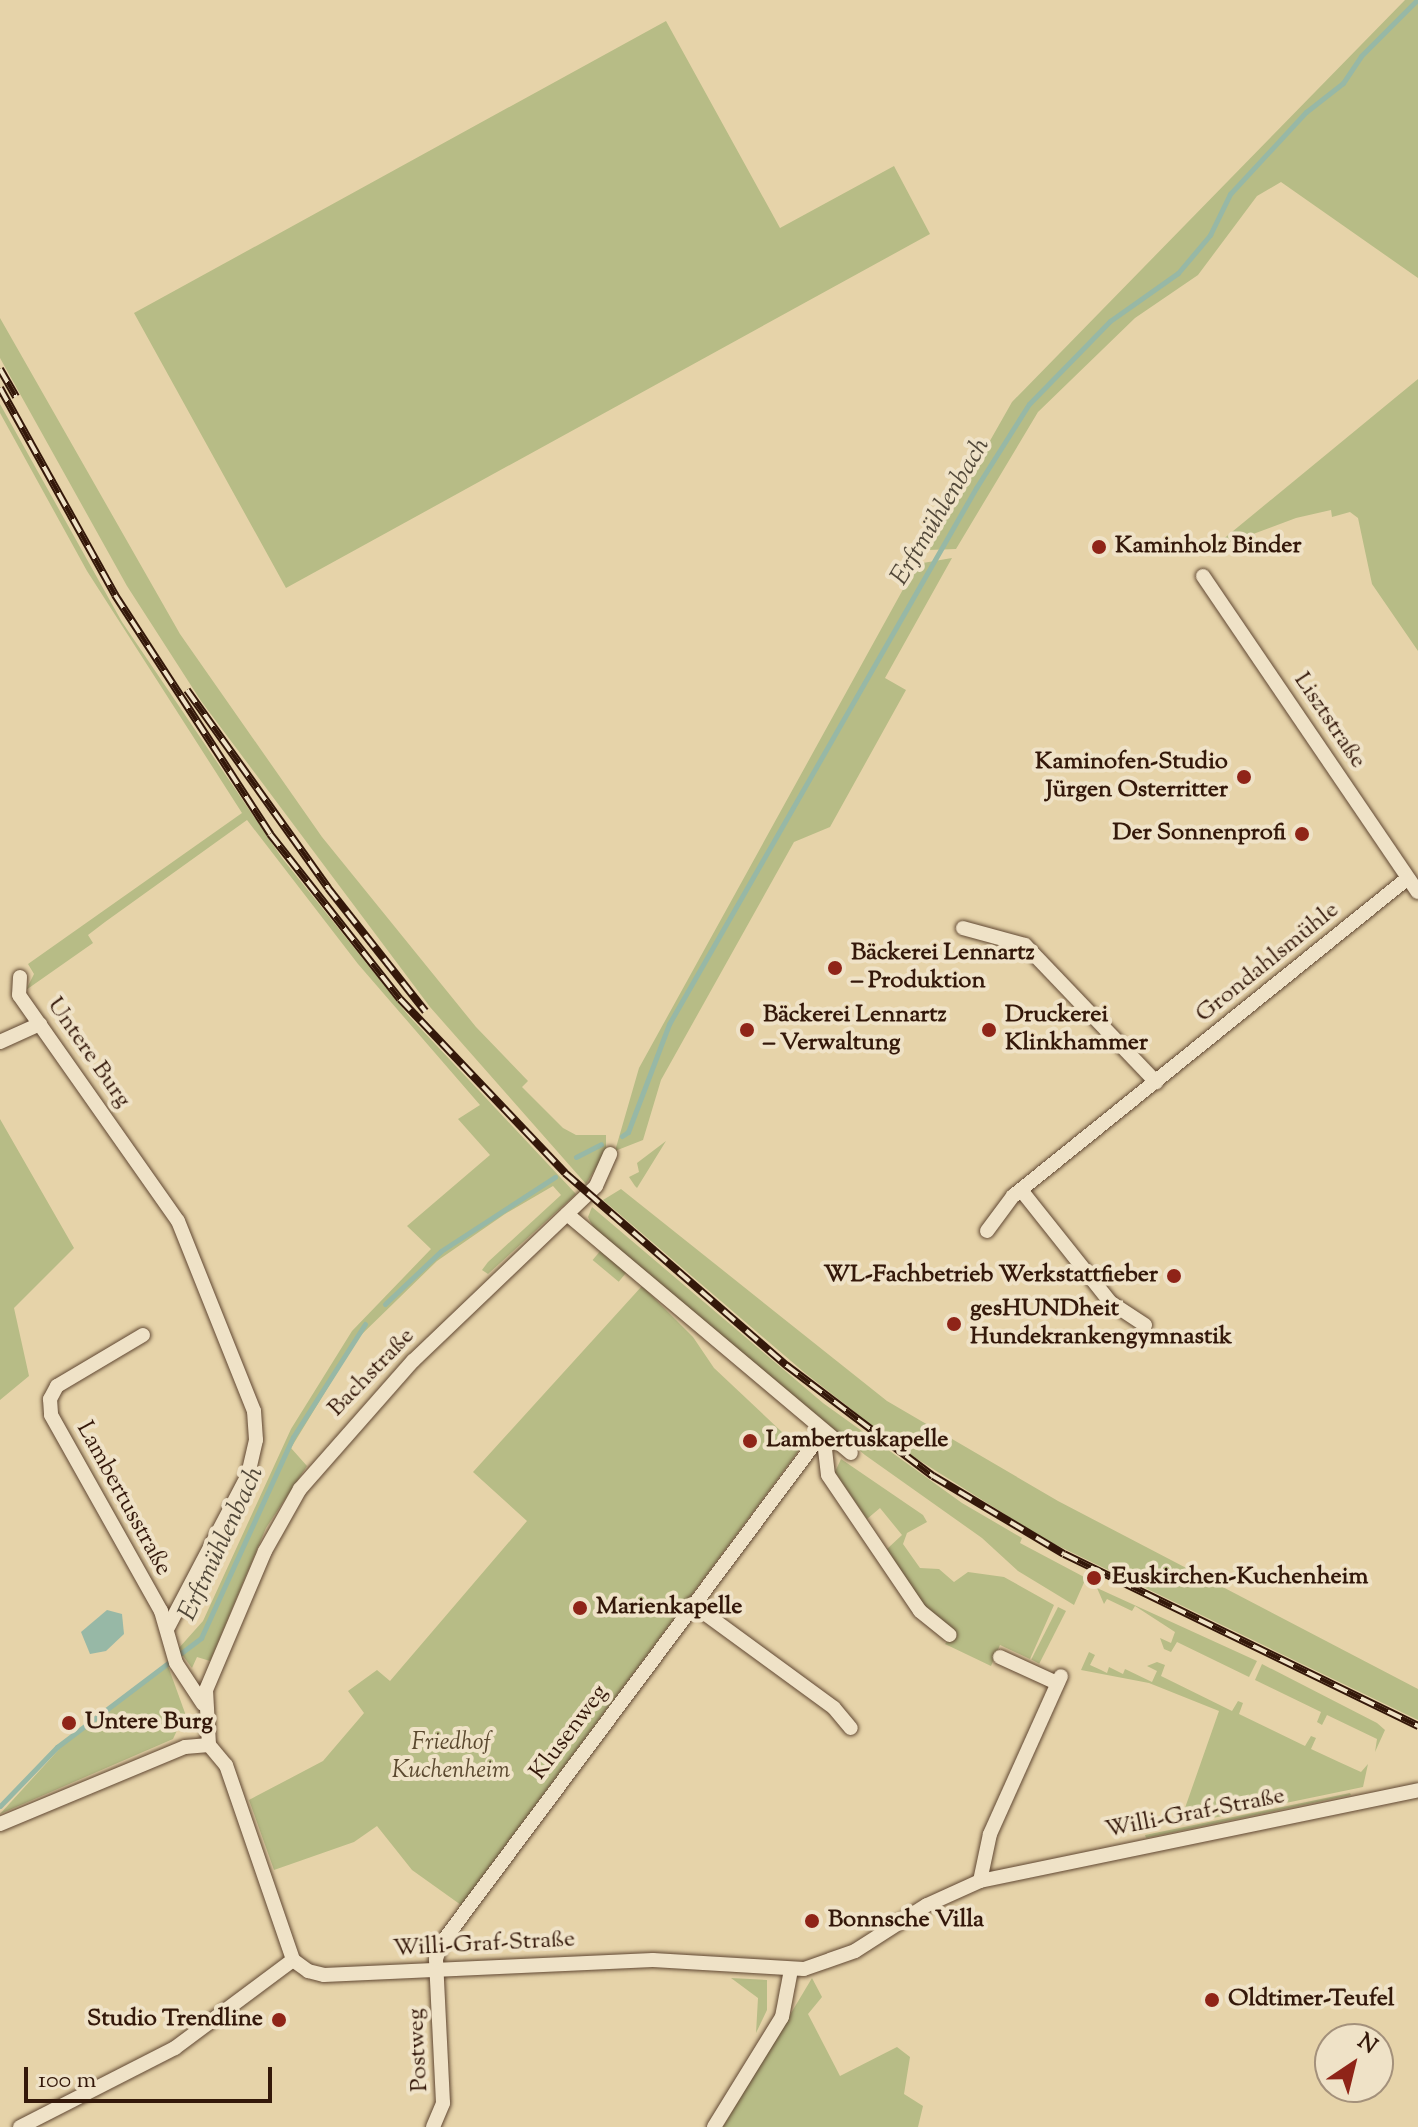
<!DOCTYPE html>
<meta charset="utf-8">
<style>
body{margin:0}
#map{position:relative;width:1418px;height:2127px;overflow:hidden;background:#e6d3a9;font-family:"Sorts Mill Goudy",serif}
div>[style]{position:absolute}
.green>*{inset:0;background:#b7bc86;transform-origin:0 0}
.water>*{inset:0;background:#97b8a6}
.stream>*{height:5px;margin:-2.5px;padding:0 2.5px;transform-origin:2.5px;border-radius:2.5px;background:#97b8a6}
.roads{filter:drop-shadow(0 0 2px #604732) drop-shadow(0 0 2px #604732)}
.minor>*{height:14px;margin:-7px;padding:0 7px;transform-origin:7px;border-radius:7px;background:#efe2c7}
.rail>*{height:8px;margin-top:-4px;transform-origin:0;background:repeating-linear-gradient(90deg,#efe2c7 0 15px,#34180a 0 30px);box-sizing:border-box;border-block:2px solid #34180a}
.dots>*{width:22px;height:22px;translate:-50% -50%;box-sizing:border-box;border:4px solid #efe2c7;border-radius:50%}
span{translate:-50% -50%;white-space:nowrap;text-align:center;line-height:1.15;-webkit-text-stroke:8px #efe2c7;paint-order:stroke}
.poi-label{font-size:24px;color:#34180a;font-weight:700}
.left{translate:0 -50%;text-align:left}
.right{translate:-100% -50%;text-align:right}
.street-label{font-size:24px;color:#34180a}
.park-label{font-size:24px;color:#5b492f;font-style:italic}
.water-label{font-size:26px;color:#524839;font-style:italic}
.north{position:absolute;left:1314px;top:2023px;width:80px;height:80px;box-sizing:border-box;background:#efe2c7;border:2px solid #a4917b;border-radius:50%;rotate:35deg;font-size:22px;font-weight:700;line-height:32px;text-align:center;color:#34180a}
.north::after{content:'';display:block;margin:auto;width:28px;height:36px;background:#8f2418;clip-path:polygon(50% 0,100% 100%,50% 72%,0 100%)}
.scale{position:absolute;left:24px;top:2067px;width:248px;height:36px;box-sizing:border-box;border:4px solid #34180a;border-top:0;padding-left:10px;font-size:24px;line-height:28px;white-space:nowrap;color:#34180a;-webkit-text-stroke:6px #efe2c7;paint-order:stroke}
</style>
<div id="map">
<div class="green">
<i style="clip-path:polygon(1405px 0,1418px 0,1418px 278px,1281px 182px,1257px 196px,1198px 275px,1135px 318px,1038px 412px,956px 549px,928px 550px,1012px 402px)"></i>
<i style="clip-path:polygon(666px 21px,780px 228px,894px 166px,930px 234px,286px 588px,134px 313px)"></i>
<i style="clip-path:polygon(0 318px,180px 634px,322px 837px,476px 1027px,528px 1081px,522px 1087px,563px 1128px,576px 1135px,606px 1135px,606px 1151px,586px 1184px,430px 1007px,201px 701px,127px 586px,0 358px)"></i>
<i style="clip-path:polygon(1418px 379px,1418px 651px,1372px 584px,1358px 518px,1350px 512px,1332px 517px,1331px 510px,1296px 518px,1210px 550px)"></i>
<i style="clip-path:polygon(0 404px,122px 622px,282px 858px,408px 1015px,576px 1194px,488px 1274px,482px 1270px,488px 1262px,561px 1195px,553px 1186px,505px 1214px,437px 1261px,358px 1338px,291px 1448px,307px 1466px,266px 1528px,210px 1661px,197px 1657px,192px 1668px,178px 1649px,203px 1621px,291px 1429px,352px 1331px,431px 1249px,407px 1226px,490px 1155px,458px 1119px,480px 1105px,358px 964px,247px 820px,105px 922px,88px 935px,93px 943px,26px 990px,34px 974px,28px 964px,242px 813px,87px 571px,0 413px)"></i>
<i style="clip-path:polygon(952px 558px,885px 678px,906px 690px,830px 827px,794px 842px,661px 1080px,643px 1140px,615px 1151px,639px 1068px,917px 564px)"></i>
<i style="clip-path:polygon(0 1119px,74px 1248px,14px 1308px,29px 1376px,0 1400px)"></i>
<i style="clip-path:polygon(666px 1141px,637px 1188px,635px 1186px,629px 1177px,639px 1172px,637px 1163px)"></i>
<i style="clip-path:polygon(621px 1189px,887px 1401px,1058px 1501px,1418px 1689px,1418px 1720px,1046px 1540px,906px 1452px,805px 1373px,603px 1200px)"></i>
<i style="clip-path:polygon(592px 1207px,823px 1403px,962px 1503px,1022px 1538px,1020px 1543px,1086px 1578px,1074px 1605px,1018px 1571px,982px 1538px,865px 1455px,594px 1229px,588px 1217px)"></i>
<i style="left:601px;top:1250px;width:34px;height:13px;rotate:40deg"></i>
<i style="clip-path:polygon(642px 1286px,693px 1337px,714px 1368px,800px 1449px,461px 1905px,412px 1870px,377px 1826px,354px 1842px,274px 1870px,249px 1800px,323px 1761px,364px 1713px,348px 1691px,377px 1670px,390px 1681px,527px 1521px,473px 1472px)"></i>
<i style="clip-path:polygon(841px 1459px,923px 1515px,927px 1522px,907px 1533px,903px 1544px,920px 1568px,939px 1569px,954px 1582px,968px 1572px,1004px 1577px,1054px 1605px,1030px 1659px,1000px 1645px,991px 1666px,945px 1644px,955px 1632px,925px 1607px,887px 1549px,902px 1535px,880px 1508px,867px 1519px,835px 1472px)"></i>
<i style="clip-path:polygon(1097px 1588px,1257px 1661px,1249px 1677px,1177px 1642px,1171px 1652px,1164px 1649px,1160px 1638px,1171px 1643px,1175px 1632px,1135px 1606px,1132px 1611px,1107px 1599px,1104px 1604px)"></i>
<i style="left:1058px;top:1607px;width:9px;height:59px;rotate:27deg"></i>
<i style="clip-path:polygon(1089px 1652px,1095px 1655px,1090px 1665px,1101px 1670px,1107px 1673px,1109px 1667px,1123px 1674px,1125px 1669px,1152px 1682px,1157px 1671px,1147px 1666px,1157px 1662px,1165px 1665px,1161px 1676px,1232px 1711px,1238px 1701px,1243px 1703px,1239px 1714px,1305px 1746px,1311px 1736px,1316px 1738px,1311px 1749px,1339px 1762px,1361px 1772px,1368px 1764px,1363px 1787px,1179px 1825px,1219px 1711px,1149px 1683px,1081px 1670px)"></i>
<i style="clip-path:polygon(1262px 1664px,1377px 1723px,1385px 1730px,1375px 1752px,1377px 1739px,1327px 1715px,1322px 1725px,1317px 1722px,1321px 1712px,1255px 1680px)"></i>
<i style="clip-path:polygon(168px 1666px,185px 1713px,173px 1739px,0 1814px,62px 1746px)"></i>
<i style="clip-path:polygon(1351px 1795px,1146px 1838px,1145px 1835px,1350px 1793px)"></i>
<i style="clip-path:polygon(731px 1978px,767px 1980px,767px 2010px,756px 2033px,758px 1998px)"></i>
<i style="clip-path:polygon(812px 1978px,822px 1997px,808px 2014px,840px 2076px,897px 2047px,910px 2057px,904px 2094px,923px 2106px,918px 2127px,723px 2127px)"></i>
</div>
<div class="water">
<i style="clip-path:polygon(107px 1610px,122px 1614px,124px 1634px,106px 1651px,90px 1654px,81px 1632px)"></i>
</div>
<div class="stream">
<i style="left:622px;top:1136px;width:7px;rotate:-34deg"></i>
<i style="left:628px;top:1132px;width:116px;rotate:-69.2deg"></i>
<i style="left:669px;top:1024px;width:618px;rotate:-60.2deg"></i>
<i style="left:976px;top:488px;width:99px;rotate:-57.8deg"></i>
<i style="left:1029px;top:404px;width:116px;rotate:-45.7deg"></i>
<i style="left:1110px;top:321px;width:83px;rotate:-35.2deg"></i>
<i style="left:1178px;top:273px;width:50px;rotate:-49.9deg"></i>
<i style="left:1210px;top:235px;width:46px;rotate:-64deg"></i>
<i style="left:1230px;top:194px;width:112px;rotate:-47.2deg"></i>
<i style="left:1306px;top:112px;width:47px;rotate:-38.1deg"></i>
<i style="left:1343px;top:83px;width:32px;rotate:-56deg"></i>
<i style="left:1361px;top:56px;width:79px;rotate:-45deg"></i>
<i style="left:576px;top:1157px;width:28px;rotate:-27deg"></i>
<i style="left:385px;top:1304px;width:77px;rotate:-43.4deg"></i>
<i style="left:441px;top:1251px;width:136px;rotate:-33deg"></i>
<i style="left:0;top:1806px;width:82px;rotate:-46deg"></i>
<i style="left:57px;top:1747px;width:181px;rotate:-37.1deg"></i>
<i style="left:201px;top:1638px;width:221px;rotate:-65.4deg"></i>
<i style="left:293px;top:1437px;width:134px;rotate:-57.5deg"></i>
</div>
<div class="roads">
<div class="minor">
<i style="left:1203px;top:576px;width:382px;rotate:55.8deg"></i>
<i style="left:963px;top:928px;width:64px;rotate:15.3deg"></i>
<i style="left:1025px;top:945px;width:190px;rotate:46.3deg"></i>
<i style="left:20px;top:977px;width:18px;rotate:93deg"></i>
<i style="left:19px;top:995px;width:276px;rotate:54.9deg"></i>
<i style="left:178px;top:1221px;width:205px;rotate:68.2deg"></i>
<i style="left:254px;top:1411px;width:29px;rotate:86deg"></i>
<i style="left:256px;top:1440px;width:36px;rotate:103deg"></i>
<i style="left:248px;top:1475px;width:174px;rotate:117.7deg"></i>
<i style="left:0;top:1042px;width:44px;rotate:-24.2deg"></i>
<i style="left:1021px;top:1190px;width:143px;rotate:51.5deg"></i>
<i style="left:1110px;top:1302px;width:42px;rotate:33.3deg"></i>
<i style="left:567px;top:1214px;width:371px;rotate:40.1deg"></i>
<i style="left:987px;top:1231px;width:44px;rotate:-53.4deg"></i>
<i style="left:1013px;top:1196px;width:507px;rotate:-38.84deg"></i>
<i style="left:143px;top:1335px;width:100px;rotate:149.3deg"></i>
<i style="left:57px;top:1386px;width:15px;rotate:118deg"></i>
<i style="left:50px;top:1399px;width:16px;rotate:86deg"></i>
<i style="left:51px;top:1415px;width:225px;rotate:60.7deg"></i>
<i style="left:161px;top:1611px;width:54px;rotate:73.9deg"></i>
<i style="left:176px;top:1663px;width:49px;rotate:56.6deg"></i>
<i style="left:823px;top:1432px;width:43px;rotate:83.4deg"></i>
<i style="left:828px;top:1475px;width:164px;rotate:55.9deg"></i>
<i style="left:920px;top:1611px;width:38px;rotate:39deg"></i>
<i style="left:692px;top:1604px;width:176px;rotate:36.2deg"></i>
<i style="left:834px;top:1708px;width:26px;rotate:50deg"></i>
<i style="left:1000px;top:1657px;width:63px;rotate:24.5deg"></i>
<i style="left:209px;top:1745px;width:26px;rotate:50deg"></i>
<i style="left:226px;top:1765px;width:206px;rotate:71deg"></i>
<i style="left:293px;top:1960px;width:19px;rotate:36deg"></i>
<i style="left:308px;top:1971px;width:16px;rotate:14deg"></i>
<i style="left:324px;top:1975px;width:329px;rotate:-2.6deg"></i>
<i style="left:653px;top:1960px;width:151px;rotate:3.4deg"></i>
<i style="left:804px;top:1969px;width:54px;rotate:-19.4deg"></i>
<i style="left:855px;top:1951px;width:85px;rotate:-32.6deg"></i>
<i style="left:927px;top:1905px;width:58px;rotate:-24.4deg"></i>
<i style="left:980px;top:1881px;width:447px;rotate:-11.7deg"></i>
<i style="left:209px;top:1745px;width:55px;rotate:-93.1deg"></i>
<i style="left:206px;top:1690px;width:151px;rotate:-67deg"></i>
<i style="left:265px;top:1551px;width:71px;rotate:-60.6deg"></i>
<i style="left:300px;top:1489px;width:171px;rotate:-48.6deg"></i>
<i style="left:413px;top:1361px;width:253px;rotate:-43.7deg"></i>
<i style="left:596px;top:1186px;width:35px;rotate:-66deg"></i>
<i style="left:0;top:1824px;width:200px;rotate:-22.6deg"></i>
<i style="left:185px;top:1747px;width:24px;rotate:-5deg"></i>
<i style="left:980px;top:1881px;width:48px;rotate:-78deg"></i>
<i style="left:990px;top:1834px;width:173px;rotate:-65.8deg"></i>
<i style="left:20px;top:2127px;width:174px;rotate:-27deg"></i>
<i style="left:175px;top:2048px;width:147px;rotate:-36.7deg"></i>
<i style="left:433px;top:2127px;width:26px;rotate:-67deg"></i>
<i style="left:443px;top:2103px;width:144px;rotate:-92.8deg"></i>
<i style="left:436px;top:1959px;width:16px;rotate:-72deg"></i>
<i style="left:441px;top:1944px;width:639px;rotate:-53.27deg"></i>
<i style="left:714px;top:2127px;width:129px;rotate:-58.3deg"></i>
<i style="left:782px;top:2017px;width:48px;rotate:-79.2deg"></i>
</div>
</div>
<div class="rail">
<i style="left:0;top:369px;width:32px;rotate:60deg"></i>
<i style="left:0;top:388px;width:237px;rotate:60.9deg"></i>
<i style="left:115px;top:595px;width:285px;rotate:57deg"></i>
<i style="left:270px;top:834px;width:210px;rotate:51.8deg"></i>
<i style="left:400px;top:999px;width:240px;rotate:46.5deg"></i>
<i style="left:565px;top:1173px;width:293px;rotate:41deg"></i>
<i style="left:786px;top:1365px;width:184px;rotate:37.1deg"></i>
<i style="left:933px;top:1476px;width:152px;rotate:30.8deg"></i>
<i style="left:1064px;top:1554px;width:394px;rotate:25.9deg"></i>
<i style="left:187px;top:690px;width:243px;rotate:54.5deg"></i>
<i style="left:328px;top:888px;width:157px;rotate:51.7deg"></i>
</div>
<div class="dots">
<i style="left:1099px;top:547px;background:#8f2418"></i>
<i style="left:1244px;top:777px;background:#8f2418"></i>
<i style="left:1302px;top:834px;background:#8f2418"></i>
<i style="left:835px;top:968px;background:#8f2418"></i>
<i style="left:747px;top:1030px;background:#8f2418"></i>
<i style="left:989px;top:1030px;background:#8f2418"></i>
<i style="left:1174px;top:1276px;background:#8f2418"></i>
<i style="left:954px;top:1324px;background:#8f2418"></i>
<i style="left:750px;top:1441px;background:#8f2418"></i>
<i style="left:1094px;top:1578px;background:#8f2418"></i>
<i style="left:580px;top:1608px;background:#8f2418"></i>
<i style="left:69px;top:1723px;background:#8f2418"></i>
<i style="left:812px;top:1921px;background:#8f2418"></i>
<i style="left:1212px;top:2000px;background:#8f2418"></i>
<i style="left:279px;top:2020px;background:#8f2418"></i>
</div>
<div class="poi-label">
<span class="left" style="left:1115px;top:547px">Kaminholz Binder</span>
<span class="right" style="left:1228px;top:777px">Kaminofen-Studio<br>Jürgen Osterritter</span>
<span class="right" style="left:1286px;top:834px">Der Sonnenprofi</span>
<span class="left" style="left:851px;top:968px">Bäckerei Lennartz<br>– Produktion</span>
<span class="left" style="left:763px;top:1030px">Bäckerei Lennartz<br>– Verwaltung</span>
<span class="left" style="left:1005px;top:1030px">Druckerei<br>Klinkhammer</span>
<span class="right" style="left:1158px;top:1276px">WL-Fachbetrieb Werkstattfieber</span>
<span class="left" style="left:970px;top:1324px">gesHUNDheit<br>Hundekrankengymnastik</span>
<span class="left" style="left:766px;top:1441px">Lambertuskapelle</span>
<span class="left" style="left:1112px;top:1578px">Euskirchen-Kuchenheim</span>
<span class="left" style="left:596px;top:1608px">Marienkapelle</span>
<span class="left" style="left:85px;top:1723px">Untere Burg</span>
<span class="left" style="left:828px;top:1921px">Bonnsche Villa</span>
<span class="left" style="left:1228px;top:2000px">Oldtimer-Teufel</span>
<span class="right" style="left:263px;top:2020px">Studio Trendline</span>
</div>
<div class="street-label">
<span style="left:1329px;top:721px;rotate:56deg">Lisztstraße</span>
<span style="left:1268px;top:963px;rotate:-39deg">Grondahlsmühle</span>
<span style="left:88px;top:1053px;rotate:55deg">Untere Burg</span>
<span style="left:372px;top:1373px;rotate:-46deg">Bachstraße</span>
<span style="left:123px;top:1499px;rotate:61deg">Lambertusstraße</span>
<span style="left:570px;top:1733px;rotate:-53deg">Klusenweg</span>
<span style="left:1195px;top:1814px;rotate:-11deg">Willi-Graf-Straße</span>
<span style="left:484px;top:1945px;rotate:-3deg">Willi-Graf-Straße</span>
<span style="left:419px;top:2050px;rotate:-93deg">Postweg</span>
</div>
<div class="park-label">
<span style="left:451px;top:1758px">Friedhof<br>Kuchenheim</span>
</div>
<div class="water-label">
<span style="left:941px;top:512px;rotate:-59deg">Erftmühlenbach</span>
<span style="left:222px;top:1544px;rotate:-65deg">Erftmühlenbach</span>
</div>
<div class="north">N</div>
<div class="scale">100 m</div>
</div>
